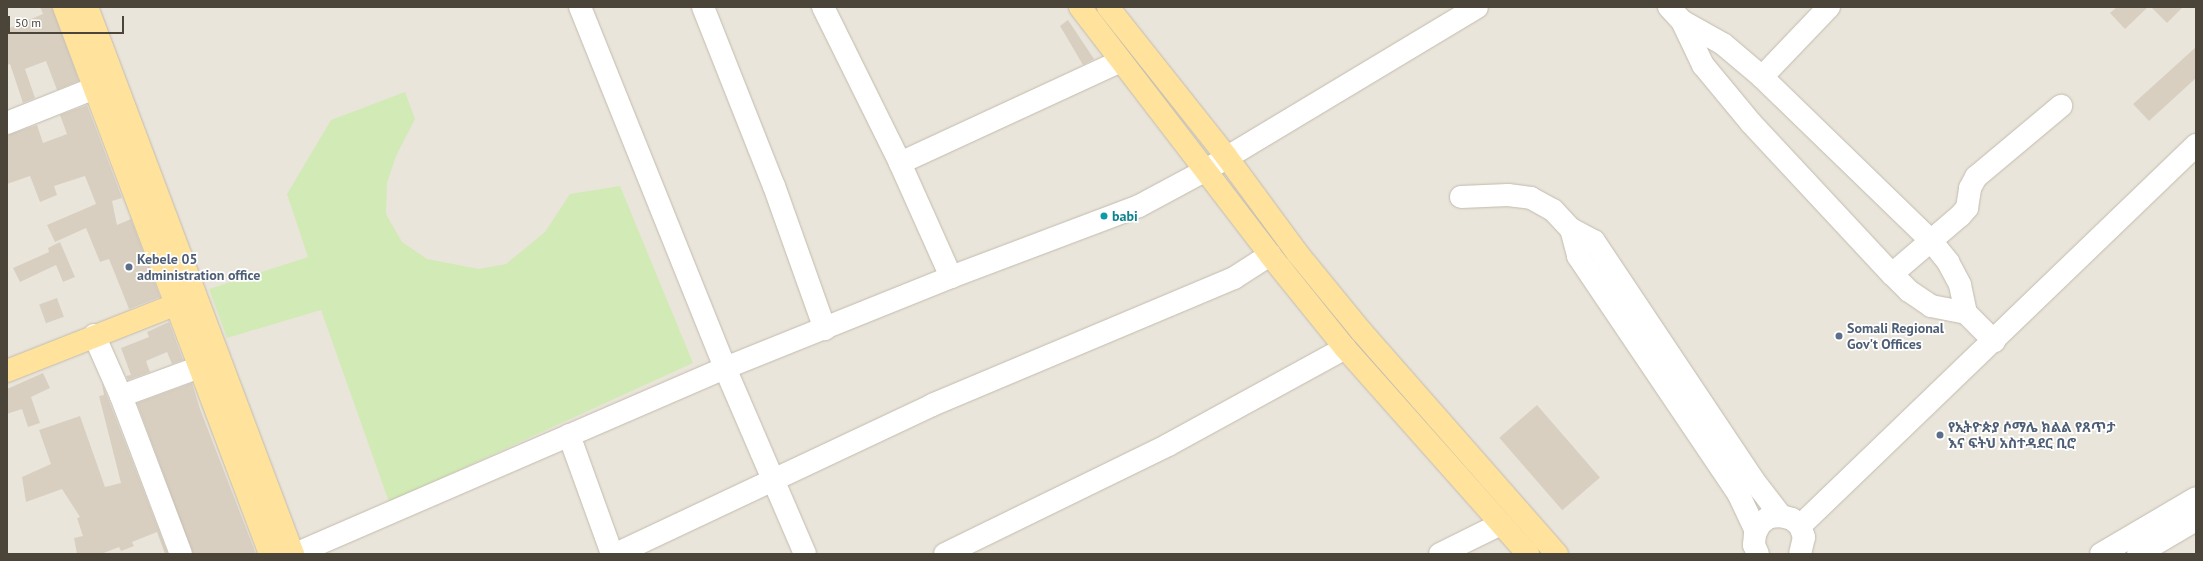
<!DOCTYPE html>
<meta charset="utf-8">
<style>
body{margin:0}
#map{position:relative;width:2203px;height:561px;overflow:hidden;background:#f6f3ec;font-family:"PT Sans","Noto Sans Ethiopic",sans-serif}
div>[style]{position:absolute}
.residential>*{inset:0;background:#eae5da;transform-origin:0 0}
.green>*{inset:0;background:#d2eab5}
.building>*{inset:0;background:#d8cfc1;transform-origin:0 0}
.roads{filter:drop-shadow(0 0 1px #c2bbae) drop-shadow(0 0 1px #c2bbae)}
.minor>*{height:22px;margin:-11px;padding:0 11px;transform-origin:11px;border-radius:11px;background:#fff}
.major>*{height:22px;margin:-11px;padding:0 11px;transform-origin:11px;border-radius:11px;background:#ffe39c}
.dots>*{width:11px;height:11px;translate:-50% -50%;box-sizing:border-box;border:2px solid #fff;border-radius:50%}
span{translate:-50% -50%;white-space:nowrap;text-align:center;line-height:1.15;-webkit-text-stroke:3.5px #fff;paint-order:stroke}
.culture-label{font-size:14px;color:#0d838f;font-weight:700}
.left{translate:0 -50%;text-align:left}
.service-label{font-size:14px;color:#4e5e75;font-weight:700}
.frame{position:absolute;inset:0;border:8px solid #4b4439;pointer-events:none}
.scale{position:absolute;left:8px;top:16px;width:116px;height:18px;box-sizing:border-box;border:2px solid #4b4439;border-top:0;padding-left:5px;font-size:12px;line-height:14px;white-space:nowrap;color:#4b4439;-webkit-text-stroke:3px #fff;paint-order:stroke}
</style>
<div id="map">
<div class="residential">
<i style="left:7px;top:7px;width:2189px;height:547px"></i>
</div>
<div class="green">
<i style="clip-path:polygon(405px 92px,415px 119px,396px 156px,387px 183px,386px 214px,402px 242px,427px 259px,479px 269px,506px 264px,545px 232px,570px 194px,620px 186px,693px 363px,389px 502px,321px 310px,227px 338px,209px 289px,308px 257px,287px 194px,331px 120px)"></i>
</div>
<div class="building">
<i style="clip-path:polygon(40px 7px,52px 7px,79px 81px,57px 90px,46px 61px,25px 69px,35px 98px,23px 103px,10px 64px,7px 65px,7px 29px,43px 14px)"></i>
<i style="clip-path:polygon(2117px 7px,2148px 7px,2125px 29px,2110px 13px)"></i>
<i style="clip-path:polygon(2151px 7px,2183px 7px,2167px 23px)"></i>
<i style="clip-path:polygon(1068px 20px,1094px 59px,1083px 65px,1060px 26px)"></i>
<i style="clip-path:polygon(2196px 47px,2196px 78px,2149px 121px,2133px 104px)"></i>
<i style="clip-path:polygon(87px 105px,122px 198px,112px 201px,117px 225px,131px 219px,160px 297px,129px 309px,109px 259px,100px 262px,86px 228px,55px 242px,47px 225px,96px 204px,85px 176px,54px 186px,57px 195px,40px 202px,30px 176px,7px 184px,7px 135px,37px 125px,43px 143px,67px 134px,60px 115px)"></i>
<i style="clip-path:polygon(60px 242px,75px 277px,63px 282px,56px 265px,20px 282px,13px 268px,49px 252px,48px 248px)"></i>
<i style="left:57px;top:298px;width:20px;height:19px;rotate:70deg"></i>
<i style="clip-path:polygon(169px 322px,183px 360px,172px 364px,167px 352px,146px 361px,150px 372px,128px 380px,126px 376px,131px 375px,121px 348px,149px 337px,147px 332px)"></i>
<i style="clip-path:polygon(43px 373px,50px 388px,31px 397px,40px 423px,28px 427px,22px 409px,7px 414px,7px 389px)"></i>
<i style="clip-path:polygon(102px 383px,109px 401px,168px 554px,165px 554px,157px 532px,132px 542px,134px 546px,121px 551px,119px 547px,101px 554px,77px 554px,74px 538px,83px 536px,77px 518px,80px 517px,62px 489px,26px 502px,22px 477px,51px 464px,39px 430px,80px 416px,105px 487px,121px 483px,99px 396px,104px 395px)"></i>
<i style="clip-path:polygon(192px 383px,200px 409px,256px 554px,193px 554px,137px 403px)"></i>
<i style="left:1537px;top:405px;width:96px;height:50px;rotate:49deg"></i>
</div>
<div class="roads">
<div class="minor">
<i style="left:580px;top:7px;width:389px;rotate:68.1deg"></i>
<i style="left:725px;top:368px;width:202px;rotate:66.7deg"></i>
<i style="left:703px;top:7px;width:193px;rotate:68.4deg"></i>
<i style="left:774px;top:186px;width:152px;rotate:70.4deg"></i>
<i style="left:823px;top:7px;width:174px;rotate:63.7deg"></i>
<i style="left:900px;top:163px;width:125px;rotate:65.9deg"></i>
<i style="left:1669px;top:7px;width:19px;rotate:47deg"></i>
<i style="left:1682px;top:21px;width:49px;rotate:64.5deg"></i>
<i style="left:1703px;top:65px;width:75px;rotate:50.4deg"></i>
<i style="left:1751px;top:123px;width:207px;rotate:47deg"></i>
<i style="left:1892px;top:274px;width:24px;rotate:45deg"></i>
<i style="left:1909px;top:291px;width:27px;rotate:34deg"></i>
<i style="left:1931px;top:306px;width:36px;rotate:11deg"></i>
<i style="left:1682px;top:21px;width:47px;rotate:29.3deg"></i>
<i style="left:1723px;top:44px;width:51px;rotate:40.2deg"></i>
<i style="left:1762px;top:77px;width:237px;rotate:44.1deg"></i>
<i style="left:1932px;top:242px;width:26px;rotate:51deg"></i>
<i style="left:1948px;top:262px;width:26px;rotate:62deg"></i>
<i style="left:1960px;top:285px;width:29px;rotate:78deg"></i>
<i style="left:1966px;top:313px;width:40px;rotate:45deg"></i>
<i style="left:1762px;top:77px;width:97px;rotate:-46.3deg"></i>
<i style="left:7px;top:123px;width:95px;rotate:-21.7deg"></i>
<i style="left:900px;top:163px;width:243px;rotate:-24.8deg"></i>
<i style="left:1461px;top:197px;width:47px;rotate:-2.4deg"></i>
<i style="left:1508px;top:195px;width:23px;rotate:7deg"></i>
<i style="left:1531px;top:198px;width:25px;rotate:29deg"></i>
<i style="left:1553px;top:210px;width:26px;rotate:47deg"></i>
<i style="left:1571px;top:229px;width:26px;rotate:28deg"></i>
<i style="left:1594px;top:241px;width:288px;rotate:56.3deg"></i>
<i style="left:1754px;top:481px;width:44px;rotate:52.4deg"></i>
<i style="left:1571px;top:229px;width:28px;rotate:75deg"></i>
<i style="left:1578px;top:256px;width:286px;rotate:56deg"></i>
<i style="left:1738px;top:493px;width:42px;rotate:64.7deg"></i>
<i style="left:1892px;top:274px;width:89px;rotate:-40.5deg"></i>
<i style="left:1960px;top:216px;width:11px;rotate:-49deg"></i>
<i style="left:1967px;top:208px;width:20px;rotate:-81deg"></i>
<i style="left:1970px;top:188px;width:13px;rotate:-61deg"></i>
<i style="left:1976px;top:177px;width:111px;rotate:-39.9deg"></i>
<i style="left:94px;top:335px;width:67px;rotate:66.1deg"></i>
<i style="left:121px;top:396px;width:169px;rotate:69.2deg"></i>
<i style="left:121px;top:396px;width:84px;rotate:-20.2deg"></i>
<i style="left:569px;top:435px;width:127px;rotate:70.1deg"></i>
<i style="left:1800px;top:526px;width:550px;rotate:-43.89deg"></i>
<i style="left:295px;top:554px;width:469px;rotate:-23.4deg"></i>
<i style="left:725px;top:368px;width:244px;rotate:-21.9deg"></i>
<i style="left:951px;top:277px;width:201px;rotate:-20.7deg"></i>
<i style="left:1139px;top:206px;width:76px;rotate:-28.2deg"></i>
<i style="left:1206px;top:170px;width:316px;rotate:-31deg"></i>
<i style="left:616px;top:554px;width:349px;rotate:-25.2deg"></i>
<i style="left:932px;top:405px;width:328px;rotate:-22.8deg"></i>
<i style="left:1234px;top:278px;width:43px;rotate:-32.6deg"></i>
<i style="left:945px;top:554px;width:248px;rotate:-26deg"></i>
<i style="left:1168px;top:445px;width:202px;rotate:-28.7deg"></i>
<i style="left:1440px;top:554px;width:68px;rotate:-26.2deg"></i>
<i style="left:1758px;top:554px;width:10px;rotate:-114deg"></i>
<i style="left:1754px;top:545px;width:11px;rotate:-85deg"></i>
<i style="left:1755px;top:534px;width:11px;rotate:-63deg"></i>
<i style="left:1760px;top:524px;width:11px;rotate:-38deg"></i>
<i style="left:1769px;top:517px;width:12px;rotate:-5deg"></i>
<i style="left:1781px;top:516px;width:11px;rotate:15deg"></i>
<i style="left:1792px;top:519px;width:11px;rotate:41deg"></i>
<i style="left:1800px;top:526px;width:12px;rotate:70deg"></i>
<i style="left:1804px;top:537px;width:17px;rotate:103deg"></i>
<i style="left:2101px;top:554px;width:110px;rotate:-30.5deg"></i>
<i style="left:2138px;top:554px;width:67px;rotate:-30.4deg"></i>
</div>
<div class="major">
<i style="left:64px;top:7px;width:585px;rotate:69.36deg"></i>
<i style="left:87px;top:7px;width:585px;rotate:69.36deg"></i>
<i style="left:1080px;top:7px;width:312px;rotate:52.5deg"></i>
<i style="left:1270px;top:255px;width:119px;rotate:51.1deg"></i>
<i style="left:1345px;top:348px;width:276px;rotate:48.4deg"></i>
<i style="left:1108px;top:7px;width:190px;rotate:51.6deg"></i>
<i style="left:1226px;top:156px;width:122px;rotate:53.7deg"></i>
<i style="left:1298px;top:254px;width:99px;rotate:50.7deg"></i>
<i style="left:1361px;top:331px;width:297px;rotate:48.7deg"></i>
<i style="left:7px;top:371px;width:197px;rotate:-21.5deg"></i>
</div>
</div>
<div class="dots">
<i style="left:1104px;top:216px;background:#0f9aa8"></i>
<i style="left:129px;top:267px;background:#5c6f8a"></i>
<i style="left:1839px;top:336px;background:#5c6f8a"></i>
<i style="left:1940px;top:435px;background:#5c6f8a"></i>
</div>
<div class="culture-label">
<span class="left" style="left:1112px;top:216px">babi</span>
</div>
<div class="service-label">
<span class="left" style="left:137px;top:267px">Kebele 05<br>administration office</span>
<span class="left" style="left:1847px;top:336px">Somali Regional<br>Gov't Offices</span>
<span class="left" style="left:1948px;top:435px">የኢትዮጵያ ሶማሌ ክልል የጸጥታ<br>እና ፍትህ አስተዳደር ቢሮ</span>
</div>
<div class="frame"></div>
<div class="scale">50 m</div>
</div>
